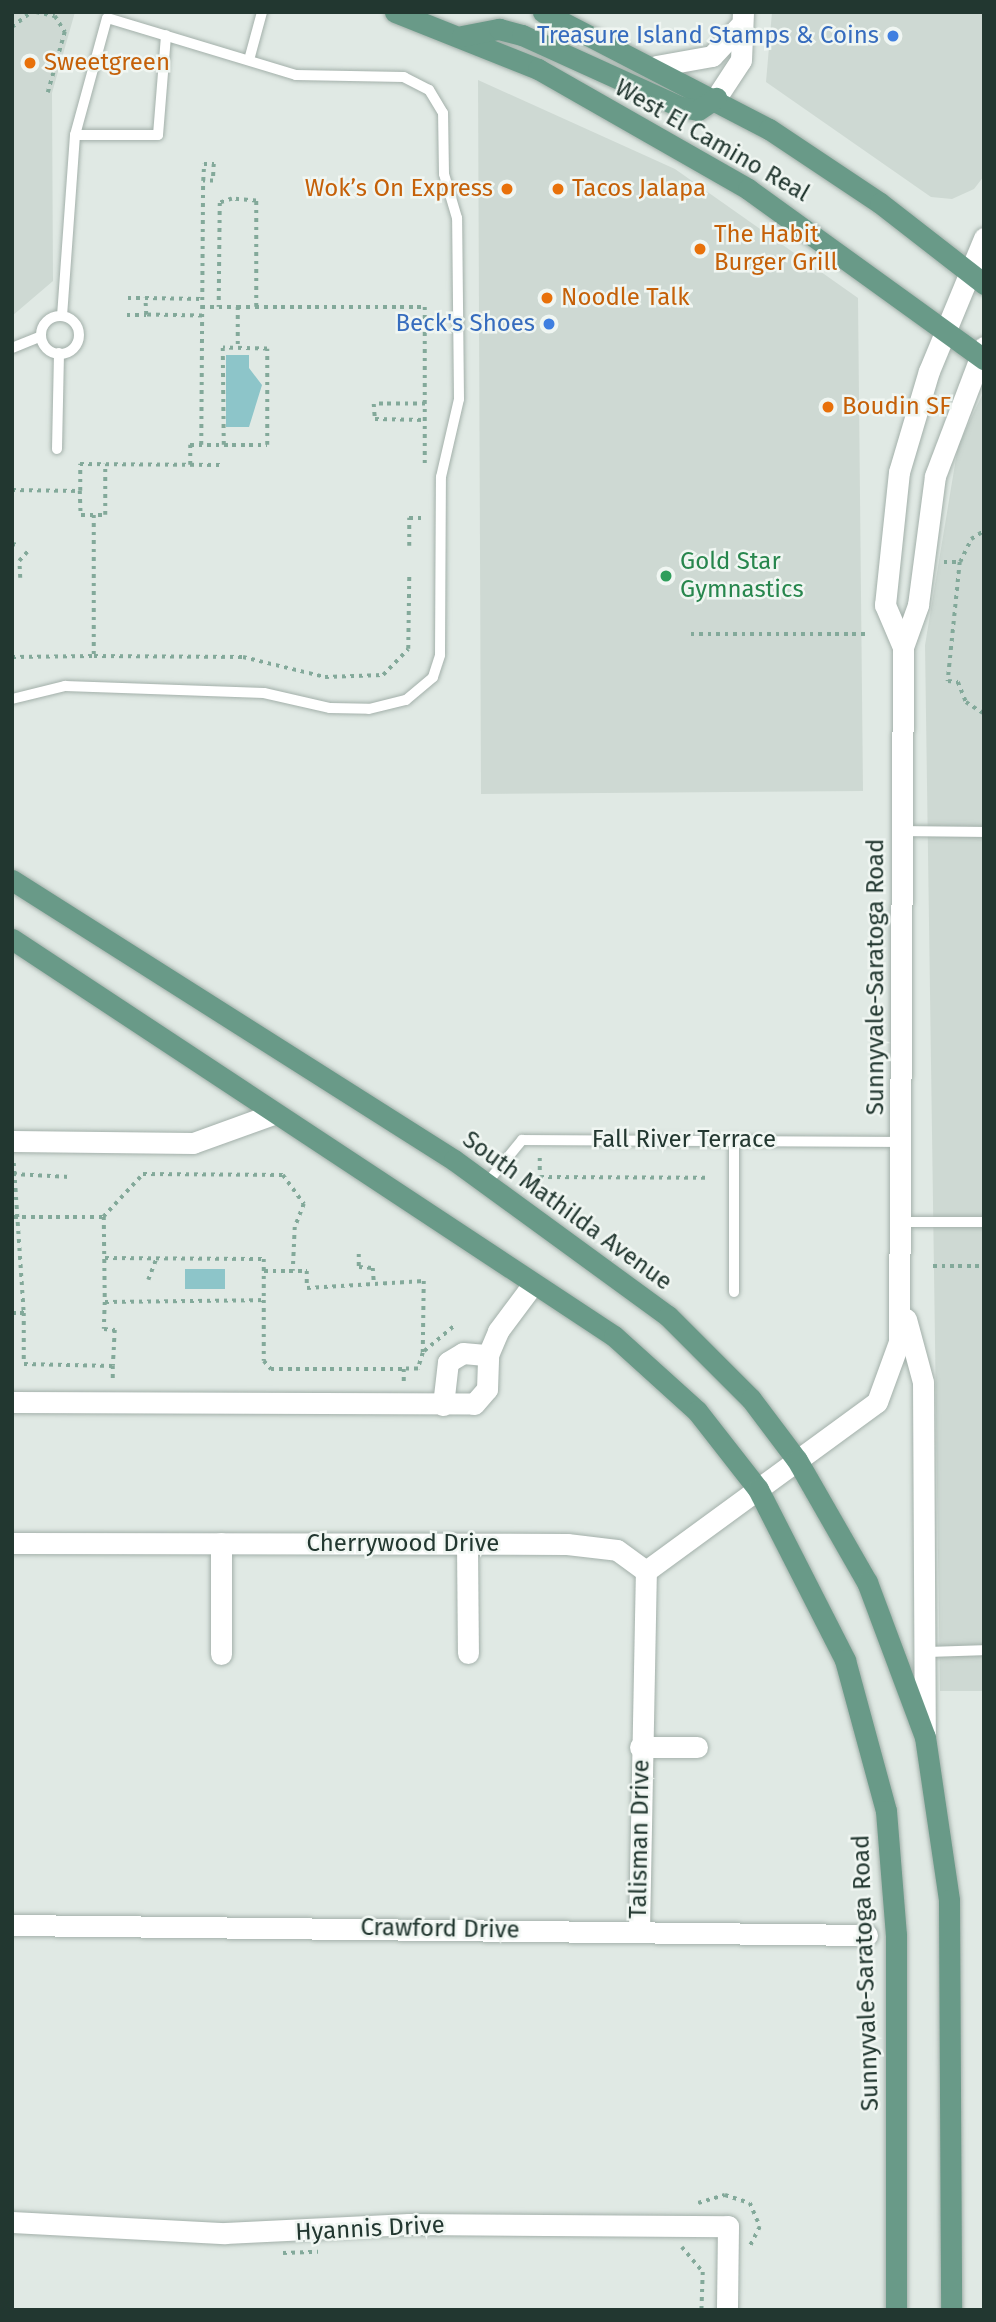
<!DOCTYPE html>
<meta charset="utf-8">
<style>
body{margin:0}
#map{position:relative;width:996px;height:2322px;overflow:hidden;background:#e0e9e4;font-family:"Fira Sans",sans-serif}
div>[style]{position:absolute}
.built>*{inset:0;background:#ced9d3}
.water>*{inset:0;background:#8dc5c9;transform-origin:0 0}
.path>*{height:3.5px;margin-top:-1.75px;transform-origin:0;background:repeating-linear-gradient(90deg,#83a99a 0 3.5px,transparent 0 8.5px)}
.roads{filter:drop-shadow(0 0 2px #a3b0aa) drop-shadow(0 0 2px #a3b0aa)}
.lane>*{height:10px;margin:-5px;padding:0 5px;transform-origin:5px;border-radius:5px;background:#fff}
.lane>.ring{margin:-5px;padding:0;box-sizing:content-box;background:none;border:10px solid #fff;border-radius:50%}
.street>*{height:21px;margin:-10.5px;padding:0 10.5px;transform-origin:10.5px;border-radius:10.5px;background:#fff}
.secondary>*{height:21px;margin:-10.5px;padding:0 10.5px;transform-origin:10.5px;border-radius:10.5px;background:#fff}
.primary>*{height:21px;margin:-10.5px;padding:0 10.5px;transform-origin:10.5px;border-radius:10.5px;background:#699a88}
.dots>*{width:19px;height:19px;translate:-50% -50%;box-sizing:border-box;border:4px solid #f0f6f2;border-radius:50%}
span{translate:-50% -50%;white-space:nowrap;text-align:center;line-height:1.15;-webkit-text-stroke:5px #f0f6f2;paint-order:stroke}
.shop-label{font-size:24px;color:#366cbe}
.right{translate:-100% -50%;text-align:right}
.food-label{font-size:24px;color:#c56008}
.left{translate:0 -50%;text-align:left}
.street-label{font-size:24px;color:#223730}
.leisure-label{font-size:24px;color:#27864d}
.frame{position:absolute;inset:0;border:14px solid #223730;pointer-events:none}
</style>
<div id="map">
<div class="built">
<i style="clip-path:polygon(12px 12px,75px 12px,52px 93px,53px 281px,12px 316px)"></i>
<i style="clip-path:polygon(772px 12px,984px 12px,984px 176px,974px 189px,952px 199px,931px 197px,766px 82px)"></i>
<i style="clip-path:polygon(478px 80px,675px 169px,858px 298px,863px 791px,481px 794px)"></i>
<i style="clip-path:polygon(984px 391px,984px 1691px,940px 1691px,925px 645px,958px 446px)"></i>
</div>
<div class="water">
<i style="clip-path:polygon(226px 355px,249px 355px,249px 368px,262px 385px,249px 427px,226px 427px)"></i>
<i style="left:185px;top:1269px;width:40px;height:20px"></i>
</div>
<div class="path">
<i style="left:36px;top:12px;width:19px;rotate:12deg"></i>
<i style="left:55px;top:16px;width:19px;rotate:58deg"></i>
<i style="left:65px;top:32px;width:63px;rotate:105.6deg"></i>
<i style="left:12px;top:27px;width:24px;rotate:-38deg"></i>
<i style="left:128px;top:298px;width:17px"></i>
<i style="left:202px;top:307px;width:17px"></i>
<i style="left:238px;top:307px;width:18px"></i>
<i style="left:256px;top:307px;width:106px;rotate:-90deg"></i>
<i style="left:256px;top:201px;width:24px;rotate:-175deg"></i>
<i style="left:232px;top:199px;width:13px;rotate:162deg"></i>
<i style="left:220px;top:203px;width:104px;rotate:90.6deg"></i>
<i style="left:219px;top:307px;width:19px"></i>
<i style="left:238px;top:307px;width:41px;rotate:90deg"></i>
<i style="left:256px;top:307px;width:169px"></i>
<i style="left:425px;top:307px;width:158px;rotate:90deg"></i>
<i style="left:127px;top:315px;width:19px"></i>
<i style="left:202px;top:316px;width:56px;rotate:-179deg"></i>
<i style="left:146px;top:315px;width:17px;rotate:-93deg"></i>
<i style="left:145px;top:298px;width:57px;rotate:1deg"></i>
<i style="left:425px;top:404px;width:51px;rotate:180deg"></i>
<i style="left:374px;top:404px;width:15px;rotate:86deg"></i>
<i style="left:375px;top:419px;width:50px;rotate:1.1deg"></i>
<i style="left:201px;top:445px;width:264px;rotate:-89.6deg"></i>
<i style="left:203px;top:181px;width:17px;rotate:-87deg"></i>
<i style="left:204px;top:164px;width:10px"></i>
<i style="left:214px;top:164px;width:17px;rotate:93deg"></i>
<i style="left:213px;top:181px;width:10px;rotate:180deg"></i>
<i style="left:190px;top:465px;width:20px;rotate:-90deg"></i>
<i style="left:190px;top:445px;width:77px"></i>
<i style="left:267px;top:445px;width:96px;rotate:-90deg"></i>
<i style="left:267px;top:349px;width:44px;rotate:-178.7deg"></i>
<i style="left:223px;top:348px;width:97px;rotate:89.4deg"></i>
<i style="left:12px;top:490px;width:68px;rotate:0.8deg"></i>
<i style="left:80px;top:491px;width:27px;rotate:-90deg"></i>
<i style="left:80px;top:464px;width:140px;rotate:0.4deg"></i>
<i style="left:80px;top:491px;width:24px;rotate:88deg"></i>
<i style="left:81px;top:515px;width:24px"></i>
<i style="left:105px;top:515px;width:51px;rotate:-90deg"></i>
<i style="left:94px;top:515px;width:141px;rotate:90deg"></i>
<i style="left:94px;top:656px;width:149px;rotate:0.4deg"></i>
<i style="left:243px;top:657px;width:84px;rotate:13.7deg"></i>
<i style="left:325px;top:677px;width:58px;rotate:-2deg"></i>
<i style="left:383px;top:675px;width:36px;rotate:-46deg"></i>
<i style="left:408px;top:649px;width:74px;rotate:-89.2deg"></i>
<i style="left:12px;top:544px;width:7px;rotate:8deg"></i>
<i style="left:409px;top:546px;width:28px;rotate:-90deg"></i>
<i style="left:409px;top:518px;width:16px"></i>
<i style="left:944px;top:562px;width:16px"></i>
<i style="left:960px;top:562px;width:120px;rotate:95.8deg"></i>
<i style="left:948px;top:681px;width:10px;rotate:6deg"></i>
<i style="left:958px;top:682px;width:22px;rotate:68deg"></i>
<i style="left:966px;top:702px;width:20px;rotate:33deg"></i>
<i style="left:960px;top:562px;width:25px;rotate:-64deg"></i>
<i style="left:971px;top:539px;width:15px;rotate:-32deg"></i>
<i style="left:20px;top:578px;width:17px;rotate:-93deg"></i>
<i style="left:19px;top:561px;width:13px;rotate:-48deg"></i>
<i style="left:691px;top:634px;width:176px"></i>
<i style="left:12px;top:657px;width:82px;rotate:-0.7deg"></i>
<i style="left:540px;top:1158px;width:18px;rotate:90deg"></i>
<i style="left:14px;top:1163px;width:150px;rotate:86.2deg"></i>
<i style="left:13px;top:1174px;width:57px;rotate:3deg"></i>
<i style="left:530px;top:1189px;width:16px;rotate:-50deg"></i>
<i style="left:540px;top:1177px;width:166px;rotate:0.3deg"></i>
<i style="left:14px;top:1217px;width:90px"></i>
<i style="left:104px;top:1217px;width:85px;rotate:89.3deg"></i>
<i style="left:105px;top:1302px;width:159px;rotate:-0.7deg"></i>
<i style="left:264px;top:1300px;width:61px;rotate:90deg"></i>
<i style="left:264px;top:1361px;width:11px;rotate:49deg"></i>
<i style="left:271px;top:1369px;width:133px"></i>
<i style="left:404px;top:1369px;width:14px;rotate:90deg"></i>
<i style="left:103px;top:1217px;width:59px;rotate:-47.1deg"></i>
<i style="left:143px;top:1174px;width:140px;rotate:0.4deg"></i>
<i style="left:283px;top:1175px;width:36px;rotate:54deg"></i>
<i style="left:304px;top:1204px;width:25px;rotate:111deg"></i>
<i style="left:295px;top:1227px;width:44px;rotate:92.6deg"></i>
<i style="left:359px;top:1254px;width:13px;rotate:90deg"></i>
<i style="left:359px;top:1267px;width:14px;rotate:4deg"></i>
<i style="left:373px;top:1268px;width:13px;rotate:86deg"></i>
<i style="left:105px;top:1258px;width:159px;rotate:0.4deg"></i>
<i style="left:264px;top:1259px;width:41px;rotate:90deg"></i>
<i style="left:933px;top:1266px;width:51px"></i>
<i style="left:264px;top:1271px;width:43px"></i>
<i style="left:307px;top:1271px;width:17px;rotate:90deg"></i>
<i style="left:307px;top:1288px;width:117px;rotate:-3.4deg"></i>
<i style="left:424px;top:1281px;width:72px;rotate:90.8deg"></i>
<i style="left:423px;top:1353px;width:17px;rotate:107deg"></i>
<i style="left:418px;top:1369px;width:13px;rotate:180deg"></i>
<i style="left:148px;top:1280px;width:22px;rotate:-69deg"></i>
<i style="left:105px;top:1302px;width:27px;rotate:92deg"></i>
<i style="left:104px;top:1329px;width:11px;rotate:5deg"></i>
<i style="left:115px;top:1330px;width:36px;rotate:93deg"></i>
<i style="left:12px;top:1313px;width:12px"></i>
<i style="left:24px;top:1313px;width:51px;rotate:90deg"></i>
<i style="left:24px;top:1364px;width:89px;rotate:1.3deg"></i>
<i style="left:113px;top:1366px;width:16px;rotate:90deg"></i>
<i style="left:424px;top:1351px;width:38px;rotate:-40deg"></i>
<i style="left:698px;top:2203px;width:28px;rotate:-17deg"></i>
<i style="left:725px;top:2195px;width:26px;rotate:18deg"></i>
<i style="left:750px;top:2203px;width:26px;rotate:67deg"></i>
<i style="left:760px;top:2227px;width:22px;rotate:117deg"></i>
<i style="left:682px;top:2247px;width:33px;rotate:50deg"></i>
<i style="left:703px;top:2272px;width:38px;rotate:92deg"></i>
<i style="left:283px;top:2253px;width:35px;rotate:-2deg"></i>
</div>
<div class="roads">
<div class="lane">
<i style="left:249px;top:60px;width:50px;rotate:-74.8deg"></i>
<i style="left:75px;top:135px;width:83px"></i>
<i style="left:158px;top:135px;width:100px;rotate:-85.4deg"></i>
<i class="ring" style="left:41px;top:316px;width:28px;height:28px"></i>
<i style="left:12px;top:348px;width:31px;rotate:-22deg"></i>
<i style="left:57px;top:449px;width:96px;rotate:-88.8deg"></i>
<i style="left:12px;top:699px;width:55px;rotate:-13.8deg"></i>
<i style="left:65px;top:686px;width:199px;rotate:2deg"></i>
<i style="left:264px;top:693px;width:68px;rotate:12.8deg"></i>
<i style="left:330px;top:708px;width:39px;rotate:1deg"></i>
<i style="left:369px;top:709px;width:38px;rotate:-14deg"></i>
<i style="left:406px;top:700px;width:35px;rotate:-40deg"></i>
<i style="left:433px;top:677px;width:23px;rotate:-72deg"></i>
<i style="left:440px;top:655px;width:178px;rotate:-89.7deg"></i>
<i style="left:441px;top:477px;width:80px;rotate:-77deg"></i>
<i style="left:459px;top:399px;width:181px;rotate:-90.6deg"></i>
<i style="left:457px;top:218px;width:46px;rotate:-106.5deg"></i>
<i style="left:444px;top:174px;width:61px;rotate:-90.9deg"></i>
<i style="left:443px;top:113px;width:27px;rotate:-121deg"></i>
<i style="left:429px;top:90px;width:28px;rotate:-153deg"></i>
<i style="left:404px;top:77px;width:108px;rotate:-178.9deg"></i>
<i style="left:296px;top:75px;width:197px;rotate:-163.2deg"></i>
<i style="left:107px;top:18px;width:121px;rotate:105.3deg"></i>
<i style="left:75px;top:135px;width:181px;rotate:94.1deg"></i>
<i style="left:902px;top:831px;width:82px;rotate:0.7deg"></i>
<i style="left:734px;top:1140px;width:152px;rotate:90deg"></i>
<i style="left:486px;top:1184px;width:57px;rotate:-50.7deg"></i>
<i style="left:522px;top:1140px;width:380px;rotate:0.3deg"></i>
<i style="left:901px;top:1222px;width:83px"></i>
<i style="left:925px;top:1652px;width:59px;rotate:-1.9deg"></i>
</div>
<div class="street">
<i style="left:656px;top:66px;width:57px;rotate:-10.1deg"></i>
<i style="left:712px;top:56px;width:40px;rotate:-47deg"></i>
<i style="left:716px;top:98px;width:45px;rotate:-56.7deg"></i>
<i style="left:741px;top:60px;width:48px;rotate:-87.6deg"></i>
<i style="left:12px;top:1141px;width:181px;rotate:0.6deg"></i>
<i style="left:193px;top:1143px;width:85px;rotate:-19.9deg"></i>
<i style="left:12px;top:1402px;width:462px;rotate:0.2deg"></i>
<i style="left:474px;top:1404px;width:20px;rotate:-49deg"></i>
<i style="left:487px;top:1389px;width:34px;rotate:-88deg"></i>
<i style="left:488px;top:1355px;width:26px;rotate:-67deg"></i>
<i style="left:498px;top:1331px;width:59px;rotate:-53.3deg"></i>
<i style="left:443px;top:1405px;width:43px;rotate:-83.4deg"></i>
<i style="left:448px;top:1362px;width:17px;rotate:-31deg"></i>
<i style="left:463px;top:1353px;width:25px;rotate:5deg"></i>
<i style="left:12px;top:1543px;width:555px;rotate:0.1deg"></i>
<i style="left:567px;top:1544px;width:50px;rotate:6.8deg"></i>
<i style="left:617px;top:1550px;width:36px;rotate:36deg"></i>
<i style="left:221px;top:1543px;width:111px;rotate:90deg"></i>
<i style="left:467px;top:1544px;width:109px;rotate:89.5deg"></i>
<i style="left:646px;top:1571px;width:139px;rotate:-36.2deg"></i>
<i style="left:640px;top:1747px;width:57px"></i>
<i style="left:12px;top:1925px;width:855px;rotate:0.67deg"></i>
<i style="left:639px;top:1931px;width:360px;rotate:-88.9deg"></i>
<i style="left:12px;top:2222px;width:213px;rotate:3deg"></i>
<i style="left:225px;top:2233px;width:184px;rotate:-2.8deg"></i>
<i style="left:409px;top:2224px;width:319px;rotate:0.4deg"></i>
<i style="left:728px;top:2226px;width:84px;rotate:90.7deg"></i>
</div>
<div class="secondary">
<i style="left:903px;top:647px;width:46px;rotate:-113.2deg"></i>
<i style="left:885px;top:605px;width:134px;rotate:-84deg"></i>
<i style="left:899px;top:472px;width:105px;rotate:-73.5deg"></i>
<i style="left:929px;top:371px;width:144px;rotate:-67.5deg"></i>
<i style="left:906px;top:1319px;width:65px;rotate:74.9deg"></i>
<i style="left:923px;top:1382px;width:353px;rotate:89.7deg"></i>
<i style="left:758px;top:1489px;width:147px;rotate:-36.2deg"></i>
<i style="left:877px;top:1402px;width:64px;rotate:-69.9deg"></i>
<i style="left:899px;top:1342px;width:695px;rotate:-89.67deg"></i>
<i style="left:903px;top:647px;width:45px;rotate:-70.3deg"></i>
<i style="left:918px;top:605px;width:130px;rotate:-82.5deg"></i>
<i style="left:935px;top:476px;width:138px;rotate:-69.2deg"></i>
</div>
<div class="primary">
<i style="left:395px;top:12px;width:154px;rotate:21.7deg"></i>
<i style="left:538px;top:69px;width:242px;rotate:29.7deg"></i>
<i style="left:748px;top:189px;width:291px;rotate:35.8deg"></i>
<i style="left:543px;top:12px;width:254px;rotate:27.4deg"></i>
<i style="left:769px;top:129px;width:133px;rotate:33.7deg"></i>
<i style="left:880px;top:203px;width:132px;rotate:37.9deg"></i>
<i style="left:462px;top:36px;width:38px;rotate:-11deg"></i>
<i style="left:499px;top:29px;width:24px;rotate:15deg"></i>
<i style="left:522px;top:35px;width:175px;rotate:24.4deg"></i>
<i style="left:681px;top:107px;width:17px;rotate:10deg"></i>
<i style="left:698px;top:110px;width:22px;rotate:-34deg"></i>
<i style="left:12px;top:880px;width:523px;rotate:32.35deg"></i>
<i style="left:454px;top:1160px;width:265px;rotate:36.1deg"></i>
<i style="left:668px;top:1316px;width:117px;rotate:45deg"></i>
<i style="left:751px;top:1399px;width:76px;rotate:53deg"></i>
<i style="left:797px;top:1460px;width:141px;rotate:60.2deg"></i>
<i style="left:867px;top:1582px;width:165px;rotate:69.5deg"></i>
<i style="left:925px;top:1737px;width:165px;rotate:81.6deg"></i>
<i style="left:949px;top:1900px;width:410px;rotate:89.7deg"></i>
<i style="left:12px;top:939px;width:721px;rotate:33.4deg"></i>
<i style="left:614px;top:1336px;width:112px;rotate:42.1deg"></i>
<i style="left:697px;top:1411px;width:99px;rotate:52deg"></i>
<i style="left:758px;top:1489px;width:192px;rotate:63deg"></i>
<i style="left:845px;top:1660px;width:156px;rotate:74.8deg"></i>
<i style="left:886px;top:1811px;width:124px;rotate:85.4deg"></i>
<i style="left:896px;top:1935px;width:375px;rotate:90deg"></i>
</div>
</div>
<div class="dots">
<i style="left:893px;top:36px;background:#3f7fe0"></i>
<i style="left:30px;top:63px;background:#e8710a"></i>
<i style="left:507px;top:189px;background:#e8710a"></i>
<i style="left:558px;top:189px;background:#e8710a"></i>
<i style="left:700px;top:249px;background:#e8710a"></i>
<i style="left:547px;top:298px;background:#e8710a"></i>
<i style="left:549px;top:324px;background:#3f7fe0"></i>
<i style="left:828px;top:407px;background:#e8710a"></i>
<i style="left:666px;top:576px;background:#2e9e5b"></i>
</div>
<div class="shop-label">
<span class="right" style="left:879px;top:36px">Treasure Island Stamps &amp; Coins</span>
<span class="right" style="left:535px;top:324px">Beck's Shoes</span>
</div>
<div class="food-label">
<span class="left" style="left:44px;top:63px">Sweetgreen</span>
<span class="right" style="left:493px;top:189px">Wok’s On Express</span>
<span class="left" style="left:572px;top:189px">Tacos Jalapa</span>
<span class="left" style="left:714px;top:249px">The Habit<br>Burger Grill</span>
<span class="left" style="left:561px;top:298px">Noodle Talk</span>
<span class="left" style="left:842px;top:407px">Boudin SF</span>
</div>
<div class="street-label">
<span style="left:712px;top:141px;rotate:30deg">West El Camino Real</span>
<span style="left:876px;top:977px;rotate:-90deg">Sunnyvale-Saratoga Road</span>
<span style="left:684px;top:1140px">Fall River Terrace</span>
<span style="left:567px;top:1211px;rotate:36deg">South Mathilda Avenue</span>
<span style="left:403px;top:1544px">Cherrywood Drive</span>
<span style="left:640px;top:1839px;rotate:-89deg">Talisman Drive</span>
<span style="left:440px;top:1929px;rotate:1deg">Crawford Drive</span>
<span style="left:866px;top:1973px;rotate:-92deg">Sunnyvale-Saratoga Road</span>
<span style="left:370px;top:2229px;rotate:-3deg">Hyannis Drive</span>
</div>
<div class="leisure-label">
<span class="left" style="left:680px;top:576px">Gold Star<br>Gymnastics</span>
</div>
<div class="frame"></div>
</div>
